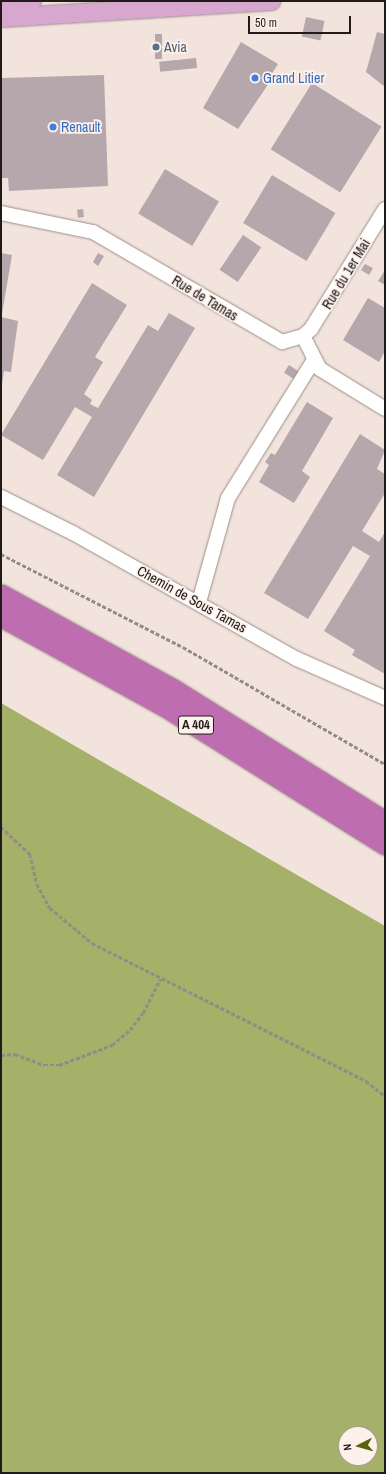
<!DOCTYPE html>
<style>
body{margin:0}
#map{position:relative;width:386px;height:1474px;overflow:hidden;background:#f2e3dc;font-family:"Archivo Narrow",sans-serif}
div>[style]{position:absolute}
.forest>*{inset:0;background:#a5b069}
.building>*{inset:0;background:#b6a7ad;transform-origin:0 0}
.path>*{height:2.5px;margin-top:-1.25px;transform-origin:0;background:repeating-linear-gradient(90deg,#958b86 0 4px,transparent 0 6px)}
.roads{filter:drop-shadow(0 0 1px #9c8f88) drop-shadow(0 0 1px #9c8f88)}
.minor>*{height:14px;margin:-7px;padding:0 7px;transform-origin:7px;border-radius:7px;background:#fff}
.major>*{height:18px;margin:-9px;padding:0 9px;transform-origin:9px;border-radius:9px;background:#d7a7d0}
.highway>*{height:21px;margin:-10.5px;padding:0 10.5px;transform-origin:10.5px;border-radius:10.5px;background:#bd6db0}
.dots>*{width:11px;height:11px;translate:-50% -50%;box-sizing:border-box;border:2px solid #fdf1eb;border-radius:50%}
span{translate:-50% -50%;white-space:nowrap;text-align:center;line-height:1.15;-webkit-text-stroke:3.5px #fdf1eb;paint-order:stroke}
.shield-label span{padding:1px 3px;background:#fdf1eb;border:1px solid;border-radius:3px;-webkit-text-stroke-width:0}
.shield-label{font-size:13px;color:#201b19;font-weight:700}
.service-label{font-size:14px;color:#4e5e75}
.left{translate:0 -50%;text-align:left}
.shop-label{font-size:14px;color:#366cbe}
.street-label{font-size:14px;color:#201b19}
.frame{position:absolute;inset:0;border:2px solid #201b19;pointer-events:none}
.north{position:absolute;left:338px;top:1426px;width:40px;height:40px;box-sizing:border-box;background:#fdf1eb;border:1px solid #a59b97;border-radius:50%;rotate:264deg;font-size:11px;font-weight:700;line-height:16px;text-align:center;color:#201b19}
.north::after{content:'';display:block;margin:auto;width:14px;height:18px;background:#56650c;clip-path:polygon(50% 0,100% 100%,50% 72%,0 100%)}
.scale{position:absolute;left:248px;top:16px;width:103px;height:18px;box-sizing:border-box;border:2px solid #201b19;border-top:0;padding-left:5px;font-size:12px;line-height:14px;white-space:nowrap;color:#201b19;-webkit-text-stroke:3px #fdf1eb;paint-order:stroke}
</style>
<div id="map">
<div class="forest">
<i style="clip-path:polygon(evenodd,1px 703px,385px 926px,385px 1473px,1px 1473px,1px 703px,346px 1434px,370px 1434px,370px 1458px,346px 1458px,346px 1434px)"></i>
</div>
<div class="building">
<i style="left:306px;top:17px;width:19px;height:20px;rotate:12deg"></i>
<i style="clip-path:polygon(377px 32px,385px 34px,385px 87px,366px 72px)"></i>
<i style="left:155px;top:34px;width:7px;height:25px"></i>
<i style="clip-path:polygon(241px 42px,278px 64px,271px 75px,273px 77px,238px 129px,203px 108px)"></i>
<i style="left:196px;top:58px;width:10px;height:37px;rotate:84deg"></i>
<i style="clip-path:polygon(104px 75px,108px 186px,9px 191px,8px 178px,1px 178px,1px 78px)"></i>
<i style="left:312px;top:83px;width:82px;height:78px;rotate:32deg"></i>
<i style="left:165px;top:169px;width:63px;height:52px;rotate:31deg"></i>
<i style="left:272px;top:175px;width:74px;height:56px;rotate:31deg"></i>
<i style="left:83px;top:209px;width:8px;height:6px;rotate:83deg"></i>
<i style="left:243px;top:235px;width:22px;height:42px;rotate:34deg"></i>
<i style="clip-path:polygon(1px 253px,12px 255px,2px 314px,1px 314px)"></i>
<i style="clip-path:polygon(98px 253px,104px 256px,98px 266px,93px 262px)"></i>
<i style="clip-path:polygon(365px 264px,373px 268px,369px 275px,361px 270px)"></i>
<i style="clip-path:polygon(385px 270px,385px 285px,378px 281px)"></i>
<i style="clip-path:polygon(92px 283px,127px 305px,95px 357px,103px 362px,84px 394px,92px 400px,90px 404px,98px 408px,148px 325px,158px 331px,169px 313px,195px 328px,94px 497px,57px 475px,92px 417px,75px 407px,43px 460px,1px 435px)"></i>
<i style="clip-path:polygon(368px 298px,385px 308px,385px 351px,379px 362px,343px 340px)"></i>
<i style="clip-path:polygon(1px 317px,18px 321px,11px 372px,4px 371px,2px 385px)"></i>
<i style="left:289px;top:365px;width:14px;height:9px;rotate:34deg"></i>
<i style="clip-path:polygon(307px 402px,333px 418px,302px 471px,310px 477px,294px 503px,259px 482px,269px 465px,265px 462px,271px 453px,275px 455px)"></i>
<i style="clip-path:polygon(360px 434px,385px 450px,377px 469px,385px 474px,385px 493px,362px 531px,379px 542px,385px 532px,385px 674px,352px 655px,355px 650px,324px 631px,370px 556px,353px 546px,308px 619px,264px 593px)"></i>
</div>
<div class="path">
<i style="left:1px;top:554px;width:204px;rotate:27.1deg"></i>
<i style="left:183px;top:647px;width:233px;rotate:30.1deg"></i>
<i style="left:1px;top:827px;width:40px;rotate:43deg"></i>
<i style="left:30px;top:854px;width:31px;rotate:77deg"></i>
<i style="left:37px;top:884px;width:27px;rotate:62deg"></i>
<i style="left:50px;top:908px;width:55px;rotate:39.8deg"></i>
<i style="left:92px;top:943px;width:307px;rotate:26.7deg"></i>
<i style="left:366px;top:1081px;width:24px;rotate:38deg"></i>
<i style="left:1px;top:1055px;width:14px;rotate:-4deg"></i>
<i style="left:15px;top:1054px;width:31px;rotate:21deg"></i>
<i style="left:44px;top:1065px;width:15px"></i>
<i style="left:59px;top:1065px;width:57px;rotate:-20.7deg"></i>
<i style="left:112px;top:1045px;width:23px;rotate:-40deg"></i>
<i style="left:130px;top:1030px;width:21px;rotate:-53deg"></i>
<i style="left:143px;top:1013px;width:38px;rotate:-63deg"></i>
</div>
<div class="roads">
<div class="minor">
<i style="left:1px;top:213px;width:94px;rotate:11.7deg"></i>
<i style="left:93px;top:232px;width:219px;rotate:30.2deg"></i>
<i style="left:282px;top:342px;width:22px;rotate:-16deg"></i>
<i style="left:303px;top:336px;width:11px;rotate:-41deg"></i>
<i style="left:311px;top:329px;width:141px;rotate:-58.3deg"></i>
<i style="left:303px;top:336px;width:37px;rotate:63deg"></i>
<i style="left:320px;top:369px;width:76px;rotate:31.6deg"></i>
<i style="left:1px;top:497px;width:80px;rotate:26.6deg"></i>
<i style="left:73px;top:533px;width:257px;rotate:29.4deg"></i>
<i style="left:297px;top:659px;width:96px;rotate:23.9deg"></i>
<i style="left:199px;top:602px;width:108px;rotate:-74.4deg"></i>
<i style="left:228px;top:498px;width:163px;rotate:-58.1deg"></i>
</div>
<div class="major">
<i style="left:1px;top:2px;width:31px;rotate:-2deg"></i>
<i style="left:1px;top:18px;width:271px;rotate:-3.6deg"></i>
</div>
<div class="highway">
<i style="left:1px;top:595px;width:195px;rotate:28.8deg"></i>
<i style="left:172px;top:689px;width:251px;rotate:32deg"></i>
<i style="left:1px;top:616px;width:187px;rotate:28.8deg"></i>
<i style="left:165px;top:706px;width:260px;rotate:32.1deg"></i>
</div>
</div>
<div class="dots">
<i style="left:156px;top:47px;background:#5c6f8a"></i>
<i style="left:255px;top:78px;background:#3f7fe0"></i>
<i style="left:53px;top:127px;background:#3f7fe0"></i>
</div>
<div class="shield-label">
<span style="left:196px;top:725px">A 404</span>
</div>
<div class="service-label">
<span class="left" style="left:164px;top:47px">Avia</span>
</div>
<div class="shop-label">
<span class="left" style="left:263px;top:78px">Grand Litier</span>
<span class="left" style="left:61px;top:127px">Renault</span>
</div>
<div class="street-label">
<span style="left:346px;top:274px;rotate:-59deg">Rue du 1er Mai</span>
<span style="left:205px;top:298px;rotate:31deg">Rue de Tamas</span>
<span style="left:192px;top:599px;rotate:29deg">Chemin de Sous Tamas</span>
</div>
<div class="frame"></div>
<div class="north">N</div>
<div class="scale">50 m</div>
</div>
